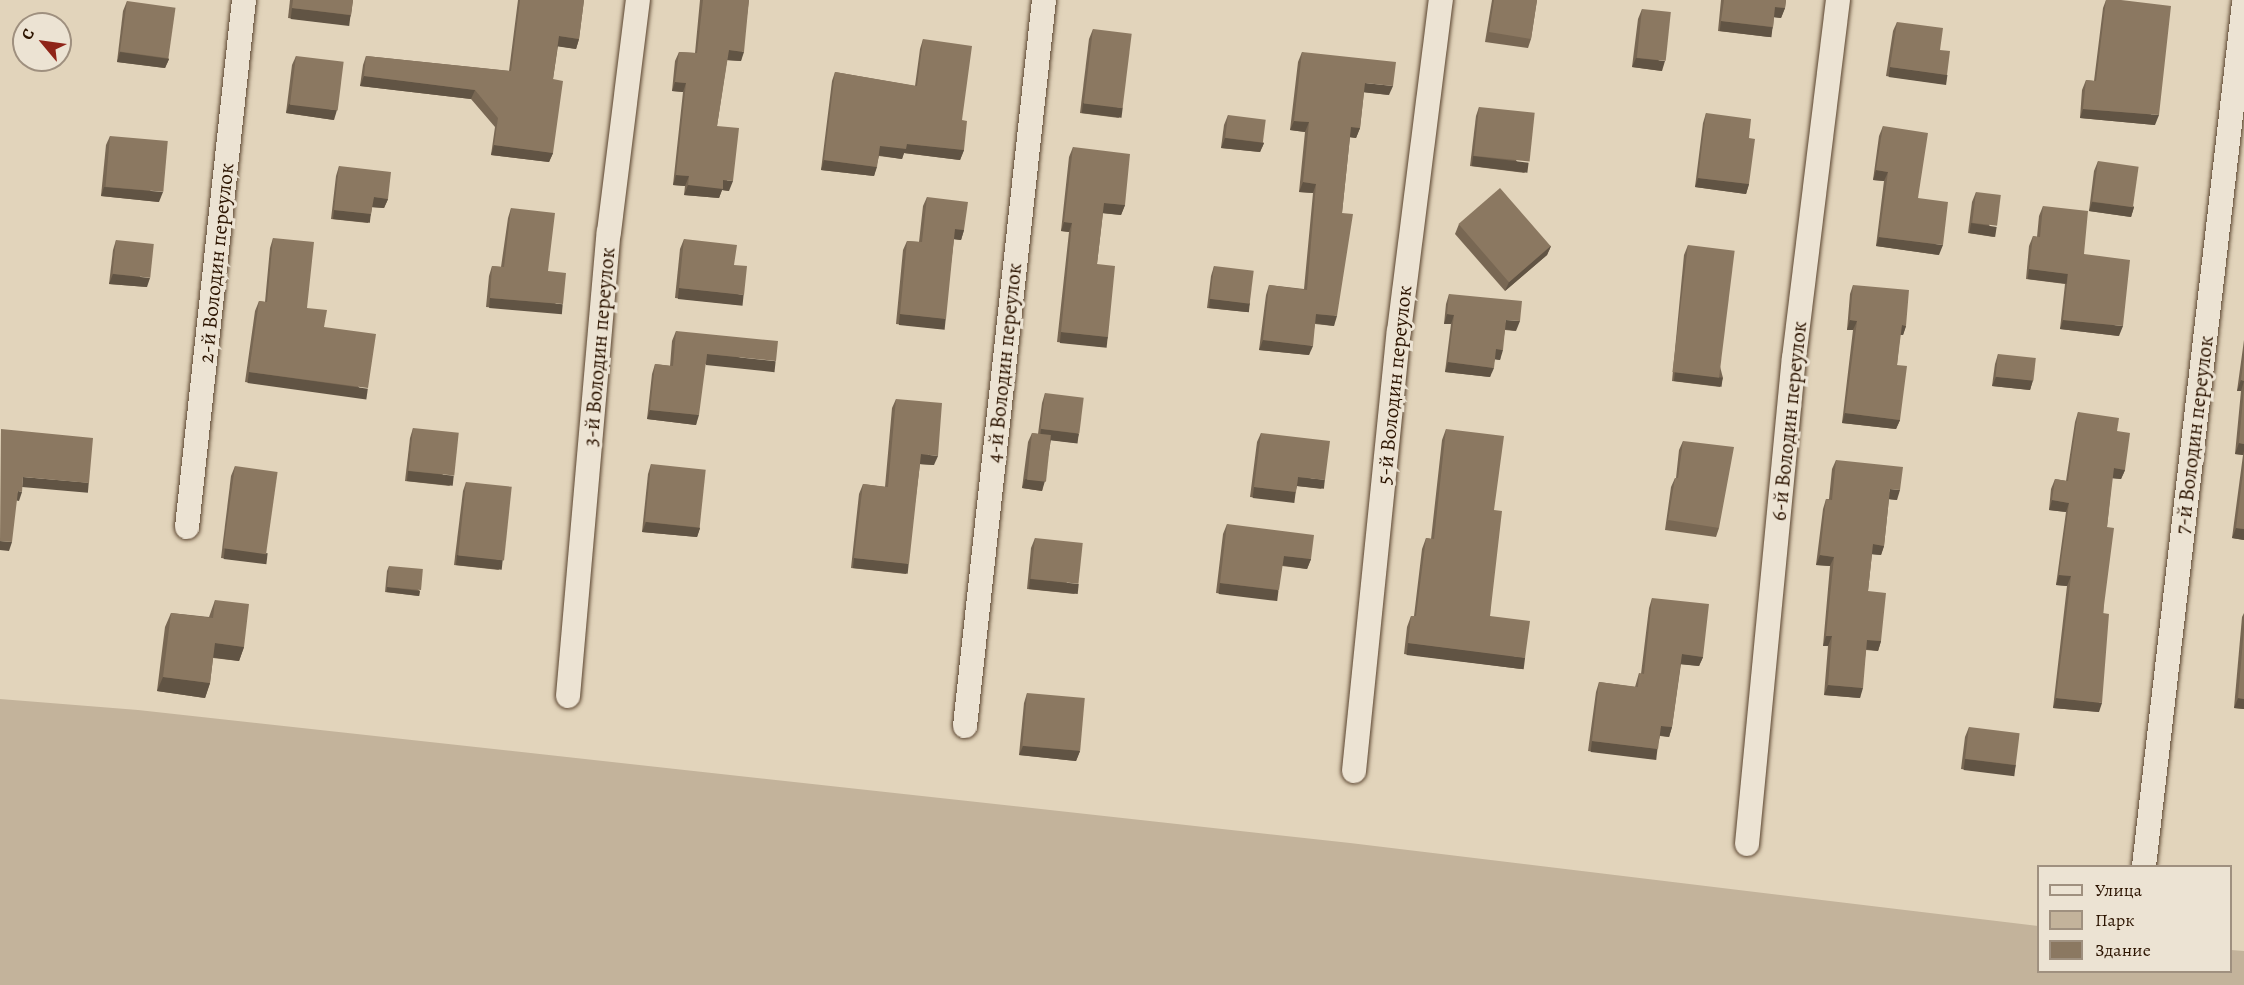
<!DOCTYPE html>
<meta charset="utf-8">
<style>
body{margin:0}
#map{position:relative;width:2244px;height:985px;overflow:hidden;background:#e2d4bb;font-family:Alegreya,serif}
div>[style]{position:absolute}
.green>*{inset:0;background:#c3b39b}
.roads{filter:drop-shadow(0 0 2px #5a442f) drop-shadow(0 0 2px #5a442f)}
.street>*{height:24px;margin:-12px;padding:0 12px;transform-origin:12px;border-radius:12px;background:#ece3d3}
.wall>*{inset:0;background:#786753}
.shaded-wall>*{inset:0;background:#615444;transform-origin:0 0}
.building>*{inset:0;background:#8b7861;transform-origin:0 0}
span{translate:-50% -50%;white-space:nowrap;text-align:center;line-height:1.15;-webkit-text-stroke:6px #ece3d3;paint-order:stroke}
.street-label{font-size:21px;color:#2c1400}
.legend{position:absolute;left:2037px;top:865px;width:195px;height:108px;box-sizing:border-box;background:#ece3d3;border:2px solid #9f907f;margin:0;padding:8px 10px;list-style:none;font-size:18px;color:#2c1400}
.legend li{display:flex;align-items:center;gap:12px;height:30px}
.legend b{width:30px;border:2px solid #9f907f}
.north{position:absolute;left:12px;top:12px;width:60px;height:60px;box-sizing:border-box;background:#ece3d3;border:2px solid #9f907f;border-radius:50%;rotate:299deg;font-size:16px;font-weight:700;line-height:24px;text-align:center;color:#2c1400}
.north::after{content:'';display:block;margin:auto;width:21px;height:27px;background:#8f2418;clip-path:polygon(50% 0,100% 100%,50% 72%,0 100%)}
</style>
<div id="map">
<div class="green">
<i style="clip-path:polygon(0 699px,138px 710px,1350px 843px,2038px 926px,2038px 972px,2230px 972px,2231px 950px,2244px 951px,2244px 985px,0 985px)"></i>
</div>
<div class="roads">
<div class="street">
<i style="left:187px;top:527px;width:530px;rotate:-83.83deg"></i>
<i style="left:568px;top:696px;width:466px;rotate:-85deg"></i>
<i style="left:609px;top:232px;width:234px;rotate:-82.9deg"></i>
<i style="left:965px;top:726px;width:730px;rotate:-83.79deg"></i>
<i style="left:1354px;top:771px;width:442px;rotate:-84.2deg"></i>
<i style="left:1399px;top:331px;width:334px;rotate:-82.8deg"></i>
<i style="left:1747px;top:844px;width:488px;rotate:-84.5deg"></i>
<i style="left:1794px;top:358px;width:361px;rotate:-83deg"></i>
<i style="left:2144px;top:866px;width:869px;rotate:-83.39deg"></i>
</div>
</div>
<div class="wall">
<i style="clip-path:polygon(290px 0,353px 0,351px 15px,347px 25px,288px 18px)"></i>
<i style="clip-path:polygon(518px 0,584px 0,579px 39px,576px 49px,558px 46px,553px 79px,553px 153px,549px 162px,491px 155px,495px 127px,471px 99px,360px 86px,363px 65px,366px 56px,509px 71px)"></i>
<i style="clip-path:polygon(700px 0,749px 0,741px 61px,727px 60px,717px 126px,729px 191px,722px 190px,719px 198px,684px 195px,685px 186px,673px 185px,683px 92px,672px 91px,675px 61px,679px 52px,695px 53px)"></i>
<i style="clip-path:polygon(1492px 0,1537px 0,1531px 39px,1528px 48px,1485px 42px)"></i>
<i style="clip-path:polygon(1721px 0,1786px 0,1785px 8px,1781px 18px,1774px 17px,1773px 27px,1769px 37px,1718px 31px)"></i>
<i style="clip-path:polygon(2106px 0,2155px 125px,2080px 118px,2082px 90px,2086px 80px,2094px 81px,2103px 8px)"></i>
<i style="clip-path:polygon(127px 1px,169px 59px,165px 68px,117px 62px,123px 11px)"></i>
<i style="clip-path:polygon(1642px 9px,1662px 71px,1632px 67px,1638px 19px)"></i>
<i style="clip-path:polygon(1897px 22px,1947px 75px,1943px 84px,1886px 76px,1893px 31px)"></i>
<i style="clip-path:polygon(1093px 29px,1119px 118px,1080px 113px,1089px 39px)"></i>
<i style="clip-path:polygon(923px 39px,962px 120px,964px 150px,960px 160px,904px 153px,902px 159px,879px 156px,874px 176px,821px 170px,832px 81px,835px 72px,915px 86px,920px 49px)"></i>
<i style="clip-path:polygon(1302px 52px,1389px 95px,1364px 92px,1360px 128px,1356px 138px,1350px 137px,1342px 213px,1334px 326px,1315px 324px,1309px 355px,1259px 350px,1266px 295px,1269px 285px,1304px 289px,1313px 193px,1299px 192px,1305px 132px,1290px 130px,1298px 62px)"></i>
<i style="clip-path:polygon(296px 56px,334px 120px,286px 113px,292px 65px)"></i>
<i style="clip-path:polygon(1479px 107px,1525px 173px,1470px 166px,1476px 116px)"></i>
<i style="clip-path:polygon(1706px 113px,1749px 138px,1749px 184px,1746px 194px,1695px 187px,1703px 123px)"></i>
<i style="clip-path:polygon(1228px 115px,1264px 143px,1260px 152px,1221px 148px,1224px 125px)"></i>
<i style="clip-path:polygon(1883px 126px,1918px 198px,1939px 255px,1876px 246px,1884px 181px,1873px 180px,1879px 136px)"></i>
<i style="clip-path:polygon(110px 136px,159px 202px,101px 196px,106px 145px)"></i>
<i style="clip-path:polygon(1073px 147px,1125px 205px,1121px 215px,1103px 213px,1097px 264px,1108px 337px,1104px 347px,1057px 342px,1069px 232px,1061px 231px,1069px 157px)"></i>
<i style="clip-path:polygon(2098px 161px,2134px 207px,2131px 217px,2089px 211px,2094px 171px)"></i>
<i style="clip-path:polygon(339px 166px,388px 199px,384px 208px,372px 207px,371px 214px,368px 223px,331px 219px,336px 176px)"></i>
<i style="clip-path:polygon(1976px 192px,1994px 237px,1968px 233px,1972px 202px)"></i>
<i style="clip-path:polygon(927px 197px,964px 230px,961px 240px,954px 239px,943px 329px,896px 324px,903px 250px,907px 241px,919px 242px,923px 206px)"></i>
<i style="clip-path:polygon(2043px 206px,2084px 254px,2119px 336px,2060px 329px,2065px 284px,2026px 279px,2029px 246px,2033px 236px,2037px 237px,2039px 216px)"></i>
<i style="clip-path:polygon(511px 208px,560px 313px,486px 307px,489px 276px,492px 266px,501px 267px,508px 218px)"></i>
<i style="clip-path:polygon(1459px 224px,1551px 246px,1547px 255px,1505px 291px,1455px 234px)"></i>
<i style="clip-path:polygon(273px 238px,307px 308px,324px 327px,365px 398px,245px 382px,255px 311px,259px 301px,265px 302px,270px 248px)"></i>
<i style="clip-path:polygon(684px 239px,734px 265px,740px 305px,675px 298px,680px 249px)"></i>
<i style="clip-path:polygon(116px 240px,147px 287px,109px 284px,113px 250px)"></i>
<i style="clip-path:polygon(1688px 245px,1723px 378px,1720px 387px,1672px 381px,1684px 255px)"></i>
<i style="clip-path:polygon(1214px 266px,1250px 303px,1247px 312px,1207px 308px,1211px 276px)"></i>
<i style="clip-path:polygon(1853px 285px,1906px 326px,1903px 335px,1900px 335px,1897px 365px,1900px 420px,1896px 429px,1842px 423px,1853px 330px,1847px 330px,1850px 294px)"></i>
<i style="clip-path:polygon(1449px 294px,1516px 331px,1505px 330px,1500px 360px,1495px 359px,1490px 377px,1445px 372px,1451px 324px,1444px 324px,1446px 304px)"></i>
<i style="clip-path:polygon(676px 331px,772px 371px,705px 364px,696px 425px,647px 419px,652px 374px,655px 364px,670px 366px,672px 341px)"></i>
<i style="clip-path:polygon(2244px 340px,2244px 540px,2232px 538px,2243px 455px,2235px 454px,2241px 391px,2237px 391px)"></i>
<i style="clip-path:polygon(1998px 354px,2033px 380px,2030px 390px,1992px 386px,1995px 364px)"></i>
<i style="clip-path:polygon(1045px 393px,1079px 434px,1076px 443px,1051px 440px,1042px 491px,1022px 488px,1028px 442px,1032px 433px,1038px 434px,1042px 403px)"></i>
<i style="clip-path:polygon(896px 399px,934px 465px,920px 464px,906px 574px,851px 568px,859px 494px,863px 484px,885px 487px,892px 408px)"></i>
<i style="clip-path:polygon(2078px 412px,2117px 431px,2125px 470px,2121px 479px,2112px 478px,2107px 527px,2099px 712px,2053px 708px,2067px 586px,2056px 585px,2066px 512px,2049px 510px,2051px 489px,2055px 479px,2066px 481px,2075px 422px)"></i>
<i style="clip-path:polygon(413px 428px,450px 486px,405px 481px,410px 438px)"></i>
<i style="clip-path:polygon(1446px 429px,1494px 510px,1490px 616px,1521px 669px,1404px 654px,1407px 627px,1411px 616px,1414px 616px,1422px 549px,1426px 538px,1431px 539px,1442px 440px)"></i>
<i style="clip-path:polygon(1261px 433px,1322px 489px,1297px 486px,1293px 502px,1250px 497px,1257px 442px)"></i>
<i style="clip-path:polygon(1683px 441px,1719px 528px,1716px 537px,1665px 530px,1671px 487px,1675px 478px,1676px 478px,1679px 450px)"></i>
<i style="clip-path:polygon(1836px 460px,1897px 500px,1889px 499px,1884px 546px,1881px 555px,1872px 554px,1868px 591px,1881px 641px,1878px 651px,1866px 650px,1860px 698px,1824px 695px,1828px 646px,1823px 646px,1830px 566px,1816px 565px,1823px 509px,1826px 499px,1829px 499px,1832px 469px)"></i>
<i style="clip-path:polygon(651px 464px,700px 528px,697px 537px,642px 532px,648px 474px)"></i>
<i style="clip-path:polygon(235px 466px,265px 563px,221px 558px,231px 476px)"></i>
<i style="clip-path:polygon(466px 482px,499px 570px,454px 565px,463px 491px)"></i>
<i style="clip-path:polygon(1227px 524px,1311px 559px,1307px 569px,1282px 566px,1276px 600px,1216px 593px,1223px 534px)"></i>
<i style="clip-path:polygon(1035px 538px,1075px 594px,1027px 589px,1031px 548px)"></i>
<i style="clip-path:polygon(389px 566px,420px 591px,419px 596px,385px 592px,387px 571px)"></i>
<i style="clip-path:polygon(1652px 598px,1703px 657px,1699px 666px,1681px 664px,1672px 727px,1669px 737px,1660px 736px,1654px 759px,1588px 751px,1596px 692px,1599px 682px,1635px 687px,1639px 673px,1641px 674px,1649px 608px)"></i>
<i style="clip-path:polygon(215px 600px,244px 647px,239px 661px,213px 658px,210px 683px,205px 698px,157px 691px,165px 627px,171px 613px,209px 617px)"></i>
<i style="clip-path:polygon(2244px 613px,2244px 709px,2234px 708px,2242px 617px)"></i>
<i style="clip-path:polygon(1027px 693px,1080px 751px,1076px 761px,1019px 755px,1024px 703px)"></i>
<i style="clip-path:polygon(1969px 727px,2016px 765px,2013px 775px,1961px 769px,1965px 737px)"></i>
</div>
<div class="shaded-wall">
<i style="clip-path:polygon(1775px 7px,1785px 8px,1781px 18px,1772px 17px)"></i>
<i style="left:292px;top:8px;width:59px;height:11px;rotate:7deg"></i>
<i style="left:1721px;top:21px;width:52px;height:10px;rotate:7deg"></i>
<i style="clip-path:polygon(559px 36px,579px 39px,576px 49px,555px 46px)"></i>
<i style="clip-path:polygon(729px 50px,744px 52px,741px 61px,725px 60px)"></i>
<i style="clip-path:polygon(120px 52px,169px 59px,165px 68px,117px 62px)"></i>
<i style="clip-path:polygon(1636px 58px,1665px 61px,1662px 71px,1632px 67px)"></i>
<i style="left:1890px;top:67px;width:58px;height:10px;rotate:8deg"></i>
<i style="clip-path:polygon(364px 76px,475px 90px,471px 99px,360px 86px)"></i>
<i style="clip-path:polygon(675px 82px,686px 83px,683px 92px,672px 91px)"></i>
<i style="clip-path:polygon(1365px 83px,1393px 86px,1389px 95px,1361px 92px)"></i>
<i style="left:1083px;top:103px;width:40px;height:10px;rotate:7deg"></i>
<i style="clip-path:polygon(289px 104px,337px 110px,334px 120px,286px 113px)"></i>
<i style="clip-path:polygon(2083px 109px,2159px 115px,2155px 125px,2080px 118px)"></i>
<i style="clip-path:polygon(1294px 121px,1309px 122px,1305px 132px,1290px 130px)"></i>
<i style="clip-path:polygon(1351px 127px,1360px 128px,1356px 138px,1348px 137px)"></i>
<i style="clip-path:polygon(1225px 138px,1264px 143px,1260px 152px,1221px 148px)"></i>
<i style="clip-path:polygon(907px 144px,964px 150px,960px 160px,904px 153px,902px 159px,876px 155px,880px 146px)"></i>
<i style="clip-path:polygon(494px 145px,553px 153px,549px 162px,491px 155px)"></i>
<i style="left:1473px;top:156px;width:56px;height:10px;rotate:7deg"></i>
<i style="clip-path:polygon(824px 160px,877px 167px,874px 176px,821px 170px)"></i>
<i style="clip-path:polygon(1876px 170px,1888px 172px,1884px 181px,1873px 180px)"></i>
<i style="clip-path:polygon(676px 175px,689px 176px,685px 186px,673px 185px)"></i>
<i style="clip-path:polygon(1698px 178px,1749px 184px,1746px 194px,1695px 187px)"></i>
<i style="clip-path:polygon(723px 180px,733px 181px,729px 191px,722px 190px,719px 198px,684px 195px,688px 185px)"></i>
<i style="clip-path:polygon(1303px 182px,1316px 184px,1313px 193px,1299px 192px)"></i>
<i style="clip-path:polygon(104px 187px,163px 192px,159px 202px,101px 196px)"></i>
<i style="clip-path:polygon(374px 197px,388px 199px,384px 208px,370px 207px)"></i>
<i style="clip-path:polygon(2092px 202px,2134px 207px,2131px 217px,2089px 211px)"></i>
<i style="clip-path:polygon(1104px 203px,1125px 205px,1121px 215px,1101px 213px)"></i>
<i style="left:334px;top:210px;width:37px;height:9px;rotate:6deg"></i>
<i style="clip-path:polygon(1064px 222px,1072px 223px,1069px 232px,1061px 231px)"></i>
<i style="left:1971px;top:223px;width:26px;height:10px;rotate:9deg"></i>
<i style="clip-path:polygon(955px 229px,964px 230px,961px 240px,952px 239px)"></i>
<i style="clip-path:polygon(1879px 237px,1943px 245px,1939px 255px,1876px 246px)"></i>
<i style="clip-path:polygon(1551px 246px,1547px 255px,1505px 291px,1509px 282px)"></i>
<i style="left:2029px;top:269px;width:39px;height:10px;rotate:7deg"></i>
<i style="clip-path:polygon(113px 274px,150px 278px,147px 287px,109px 284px)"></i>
<i style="left:679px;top:288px;width:65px;height:11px;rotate:6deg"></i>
<i style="left:490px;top:298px;width:73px;height:10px;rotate:5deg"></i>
<i style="left:1210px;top:299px;width:40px;height:9px;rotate:6deg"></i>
<i style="left:900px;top:314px;width:46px;height:11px;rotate:6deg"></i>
<i style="clip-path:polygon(1316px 314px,1337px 316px,1334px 326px,1313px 323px)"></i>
<i style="clip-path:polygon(1447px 314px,1454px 315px,1451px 324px,1444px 324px)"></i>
<i style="clip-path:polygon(1506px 320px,1520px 321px,1516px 331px,1503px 329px)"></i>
<i style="clip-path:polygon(1850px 320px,1857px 321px,1853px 330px,1847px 330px)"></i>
<i style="clip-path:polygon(2063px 320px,2123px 326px,2119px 336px,2060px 329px)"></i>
<i style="clip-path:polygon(1902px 325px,1906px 326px,1903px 335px,1898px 335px)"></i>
<i style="left:1061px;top:332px;width:47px;height:11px;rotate:6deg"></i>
<i style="clip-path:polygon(1263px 340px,1313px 346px,1309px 355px,1259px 350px)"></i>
<i style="clip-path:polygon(1496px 349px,1503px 350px,1500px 360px,1492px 359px)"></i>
<i style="left:707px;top:354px;width:69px;height:11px;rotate:6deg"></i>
<i style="clip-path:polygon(1448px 362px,1494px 368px,1490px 377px,1445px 372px)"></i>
<i style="left:249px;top:372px;width:120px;height:11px;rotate:8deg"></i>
<i style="left:1675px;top:372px;width:48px;height:9px;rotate:7deg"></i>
<i style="clip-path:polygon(1996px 377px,2033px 380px,2030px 390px,1992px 386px)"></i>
<i style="clip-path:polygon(2241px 380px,2244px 381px,2241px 391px,2237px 391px)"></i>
<i style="clip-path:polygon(650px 410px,699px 415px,696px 425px,647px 419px)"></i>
<i style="clip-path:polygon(1845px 413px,1900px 420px,1896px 429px,1842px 423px)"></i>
<i style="left:1041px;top:429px;width:38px;height:10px;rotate:7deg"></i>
<i style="clip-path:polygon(2239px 443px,2244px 444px,2244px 451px,2243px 455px,2235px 454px)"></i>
<i style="clip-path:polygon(921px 454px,938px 456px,934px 465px,918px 464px)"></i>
<i style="clip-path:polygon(2114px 468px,2125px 470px,2121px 479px,2110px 478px)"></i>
<i style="left:408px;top:471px;width:46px;height:10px;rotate:6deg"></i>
<i style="left:23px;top:477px;width:66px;height:10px;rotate:5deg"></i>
<i style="left:1298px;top:477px;width:27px;height:9px;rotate:6deg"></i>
<i style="clip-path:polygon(1025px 479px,1045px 481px,1042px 491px,1022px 488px)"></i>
<i style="left:1254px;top:487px;width:42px;height:11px;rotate:7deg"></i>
<i style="clip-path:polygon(1890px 489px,1900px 490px,1897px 500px,1887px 499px)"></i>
<i style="clip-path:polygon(18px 491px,22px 492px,19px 501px,14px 500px)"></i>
<i style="clip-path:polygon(2052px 500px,2069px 503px,2066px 512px,2049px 510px)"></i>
<i style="clip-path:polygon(646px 522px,700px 528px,697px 537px,642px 532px)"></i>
<i style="clip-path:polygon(2236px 528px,2244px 529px,2244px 540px,2232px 538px)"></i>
<i style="clip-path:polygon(0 541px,12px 542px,9px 551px,0 550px)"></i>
<i style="clip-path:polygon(1873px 544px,1884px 546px,1881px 555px,1869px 554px)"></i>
<i style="left:225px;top:548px;width:43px;height:11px;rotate:7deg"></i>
<i style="left:457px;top:555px;width:46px;height:10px;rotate:6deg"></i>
<i style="clip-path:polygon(1820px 555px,1834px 557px,1830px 566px,1816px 565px)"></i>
<i style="clip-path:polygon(1284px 556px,1311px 559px,1307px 569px,1280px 565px)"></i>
<i style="left:854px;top:558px;width:55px;height:10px;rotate:6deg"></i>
<i style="clip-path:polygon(2059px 575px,2071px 576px,2067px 586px,2056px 585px)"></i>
<i style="left:1030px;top:579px;width:49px;height:10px;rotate:6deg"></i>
<i style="left:1220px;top:583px;width:59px;height:11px;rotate:7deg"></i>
<i style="left:387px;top:587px;width:33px;height:5px;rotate:7deg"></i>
<i style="clip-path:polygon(1826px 636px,1832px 636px,1828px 646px,1823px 646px)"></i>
<i style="clip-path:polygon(1867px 640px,1881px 641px,1878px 651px,1864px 649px)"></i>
<i style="clip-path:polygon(215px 643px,244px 647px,239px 661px,210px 657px)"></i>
<i style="left:1408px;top:643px;width:118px;height:12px;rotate:7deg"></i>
<i style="clip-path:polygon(1682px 654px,1703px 657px,1699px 666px,1678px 664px)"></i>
<i style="clip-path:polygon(163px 677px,210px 683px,205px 698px,157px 691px)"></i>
<i style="clip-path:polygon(1828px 685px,1863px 688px,1860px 698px,1824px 695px)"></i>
<i style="clip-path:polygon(2056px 698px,2102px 703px,2099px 712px,2053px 708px)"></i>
<i style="clip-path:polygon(2238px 698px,2244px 699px,2244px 709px,2234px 708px)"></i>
<i style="clip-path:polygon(1661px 726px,1672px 727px,1669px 737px,1657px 735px)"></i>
<i style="left:1592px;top:741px;width:66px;height:11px;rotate:7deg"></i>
<i style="clip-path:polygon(1023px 746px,1080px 751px,1076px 761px,1019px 755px)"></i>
<i style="left:1965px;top:759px;width:51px;height:11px;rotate:7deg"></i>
</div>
<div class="building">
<i style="clip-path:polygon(293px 0,353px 0,351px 15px,292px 8px)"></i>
<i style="clip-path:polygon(520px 0,584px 0,579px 39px,559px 36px,553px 79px,563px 81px,553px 153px,494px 145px,498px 118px,475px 90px,364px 76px,366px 56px,511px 71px)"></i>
<i style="clip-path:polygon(703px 0,749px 0,744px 52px,729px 50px,717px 126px,739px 128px,733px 181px,723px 180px,723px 189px,688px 185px,689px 176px,676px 175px,686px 83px,675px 82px,679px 52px,697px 53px)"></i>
<i style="clip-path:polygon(1494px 0,1537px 0,1531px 39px,1489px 32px)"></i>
<i style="clip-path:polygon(1724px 0,1786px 0,1785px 8px,1775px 7px,1773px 27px,1721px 21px)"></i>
<i style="clip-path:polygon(2106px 0,2121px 0,2171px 6px,2159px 115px,2083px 109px,2086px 80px,2096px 81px)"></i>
<i style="left:127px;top:1px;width:49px;height:51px;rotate:8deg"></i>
<i style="left:1642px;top:9px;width:29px;height:49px;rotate:6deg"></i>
<i style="clip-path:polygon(1897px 22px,1943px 28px,1940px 50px,1950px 51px,1947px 75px,1890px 67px)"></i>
<i style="left:1093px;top:29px;width:39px;height:75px;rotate:7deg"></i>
<i style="clip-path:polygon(923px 39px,972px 46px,962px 120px,967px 121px,964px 150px,907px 144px,906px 149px,880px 146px,877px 167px,824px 160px,835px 72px,917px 86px)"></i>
<i style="clip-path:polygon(1302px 52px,1396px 62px,1393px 86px,1365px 83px,1360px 128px,1351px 127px,1342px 213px,1353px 214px,1337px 316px,1316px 314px,1313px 346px,1263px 340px,1269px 285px,1307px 290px,1316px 184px,1303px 182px,1309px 122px,1294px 121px)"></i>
<i style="left:296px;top:56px;width:48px;height:49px;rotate:7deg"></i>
<i style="left:1479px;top:107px;width:56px;height:49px;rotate:6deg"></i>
<i style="clip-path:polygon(1706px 113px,1751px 119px,1749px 138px,1755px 139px,1749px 184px,1698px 178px)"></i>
<i style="left:1228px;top:115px;width:38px;height:23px;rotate:7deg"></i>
<i style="clip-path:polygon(1883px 126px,1928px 133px,1918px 198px,1948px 202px,1943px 245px,1879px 237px,1888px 172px,1876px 170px)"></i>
<i style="left:110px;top:136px;width:58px;height:51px;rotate:5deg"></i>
<i style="clip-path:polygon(1073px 147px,1130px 154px,1125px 205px,1104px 203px,1097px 264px,1115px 266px,1108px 337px,1061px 332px,1072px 223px,1064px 222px)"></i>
<i style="left:2098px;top:161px;width:41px;height:41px;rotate:8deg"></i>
<i style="clip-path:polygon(339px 166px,391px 172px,388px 199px,374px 197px,371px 214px,334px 210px)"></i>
<i style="left:1500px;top:188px;width:77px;height:55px;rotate:49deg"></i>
<i style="left:1976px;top:192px;width:25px;height:31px;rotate:7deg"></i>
<i style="clip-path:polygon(927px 197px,968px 202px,964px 230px,955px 229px,946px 319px,900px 314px,907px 241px,922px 242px)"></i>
<i style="clip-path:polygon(2043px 206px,2088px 211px,2084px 254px,2130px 260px,2123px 326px,2063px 320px,2068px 274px,2029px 269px,2033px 236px,2040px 237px)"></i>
<i style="clip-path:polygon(511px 208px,555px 213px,548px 271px,566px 273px,563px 304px,490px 298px,492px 266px,504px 267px)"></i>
<i style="clip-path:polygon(273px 238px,314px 242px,307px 308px,327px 310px,324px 327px,376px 334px,368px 388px,249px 372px,259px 301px,267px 302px)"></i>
<i style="clip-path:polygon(684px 239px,737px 245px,734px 265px,747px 266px,744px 295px,679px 288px)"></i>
<i style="left:116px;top:240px;width:38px;height:34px;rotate:6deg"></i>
<i style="left:1688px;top:245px;width:47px;height:128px;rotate:7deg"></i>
<i style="left:1214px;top:266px;width:40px;height:33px;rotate:7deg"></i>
<i style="clip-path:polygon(1853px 285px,1909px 290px,1906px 326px,1902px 325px,1897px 365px,1907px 366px,1900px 420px,1845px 413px,1857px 321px,1850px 320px)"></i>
<i style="clip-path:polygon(1449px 294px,1522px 301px,1520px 321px,1506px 320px,1503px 350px,1496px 349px,1494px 368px,1448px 362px,1454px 315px,1447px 314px)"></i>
<i style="clip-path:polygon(676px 331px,778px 341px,776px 361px,707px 354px,699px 415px,650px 410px,655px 364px,673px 366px)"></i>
<i style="left:1998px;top:354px;width:38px;height:23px;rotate:6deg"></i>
<i style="clip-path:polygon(2244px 357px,2244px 381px,2241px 380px)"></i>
<i style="clip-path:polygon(2244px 388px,2244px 444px,2239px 443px)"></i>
<i style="left:1045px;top:393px;width:39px;height:36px;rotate:7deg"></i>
<i style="clip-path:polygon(896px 399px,942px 403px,938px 456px,921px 454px,909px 564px,854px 558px,863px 484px,888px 487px)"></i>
<i style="clip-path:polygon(2078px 412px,2119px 418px,2117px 431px,2130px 433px,2125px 470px,2114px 468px,2107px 527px,2114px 528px,2103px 613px,2109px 614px,2102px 703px,2056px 698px,2071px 576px,2059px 575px,2069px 503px,2052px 500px,2055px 479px,2068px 481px)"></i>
<i style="left:413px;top:428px;width:46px;height:43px;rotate:6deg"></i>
<i style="clip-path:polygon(1px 429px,93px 438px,89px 483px,23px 477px,22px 492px,18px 491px,12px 542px,0 541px)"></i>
<i style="clip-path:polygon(1446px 429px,1504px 436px,1494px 510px,1502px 511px,1490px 616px,1530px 621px,1525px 658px,1408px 643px,1411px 616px,1416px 616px,1426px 538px,1434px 539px)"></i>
<i style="left:1032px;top:433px;width:19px;height:47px;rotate:6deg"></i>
<i style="clip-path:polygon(1261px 433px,1330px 441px,1325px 480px,1298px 477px,1296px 492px,1254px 487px)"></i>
<i style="clip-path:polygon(1683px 441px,1734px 447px,1719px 528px,1668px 520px,1675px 478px,1678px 478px)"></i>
<i style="clip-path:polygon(1836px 460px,1903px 467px,1900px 490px,1890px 489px,1884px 546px,1873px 544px,1868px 591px,1886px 593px,1881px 641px,1867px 640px,1863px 688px,1828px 685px,1832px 636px,1826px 636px,1834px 557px,1820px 555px,1826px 499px,1832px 500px)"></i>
<i style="left:651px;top:464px;width:55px;height:58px;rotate:6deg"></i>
<i style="clip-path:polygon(2244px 465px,2244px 529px,2236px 528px)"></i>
<i style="left:235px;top:466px;width:43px;height:83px;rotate:8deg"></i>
<i style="left:466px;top:482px;width:46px;height:74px;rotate:6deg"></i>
<i style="clip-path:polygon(1227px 524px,1314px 535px,1311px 559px,1284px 556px,1279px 590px,1220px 583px)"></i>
<i style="left:1035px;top:538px;width:48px;height:41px;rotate:6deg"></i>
<i style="left:389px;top:566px;width:34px;height:21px;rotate:5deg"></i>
<i style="clip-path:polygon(1652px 598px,1709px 604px,1703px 657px,1682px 654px,1672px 727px,1661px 726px,1658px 749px,1592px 741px,1599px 682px,1638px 687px,1639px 673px,1644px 674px)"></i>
<i style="clip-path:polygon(215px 600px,249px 604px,244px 647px,215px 643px,210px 683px,163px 677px,171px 613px,213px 618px)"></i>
<i style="clip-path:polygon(2244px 629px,2244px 699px,2238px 698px)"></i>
<i style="left:1027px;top:693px;width:58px;height:53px;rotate:5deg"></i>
<i style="left:1969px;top:727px;width:51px;height:32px;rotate:7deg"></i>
</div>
<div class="street-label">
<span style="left:216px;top:263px;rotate:-84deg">2-й Володин переулок</span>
<span style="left:599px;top:347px;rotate:-85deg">3-й Володин переулок</span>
<span style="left:1004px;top:363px;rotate:-84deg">4-й Володин переулок</span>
<span style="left:1394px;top:385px;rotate:-84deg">5-й Володин переулок</span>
<span style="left:1789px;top:421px;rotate:-84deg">6-й Володин переулок</span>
<span style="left:2194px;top:435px;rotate:-83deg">7-й Володин переулок</span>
</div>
<ul class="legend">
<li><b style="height:8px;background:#ece3d3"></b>Улица</li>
<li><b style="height:16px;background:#c3b39b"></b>Парк</li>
<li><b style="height:16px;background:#8b7861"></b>Здание</li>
</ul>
<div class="north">С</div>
</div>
